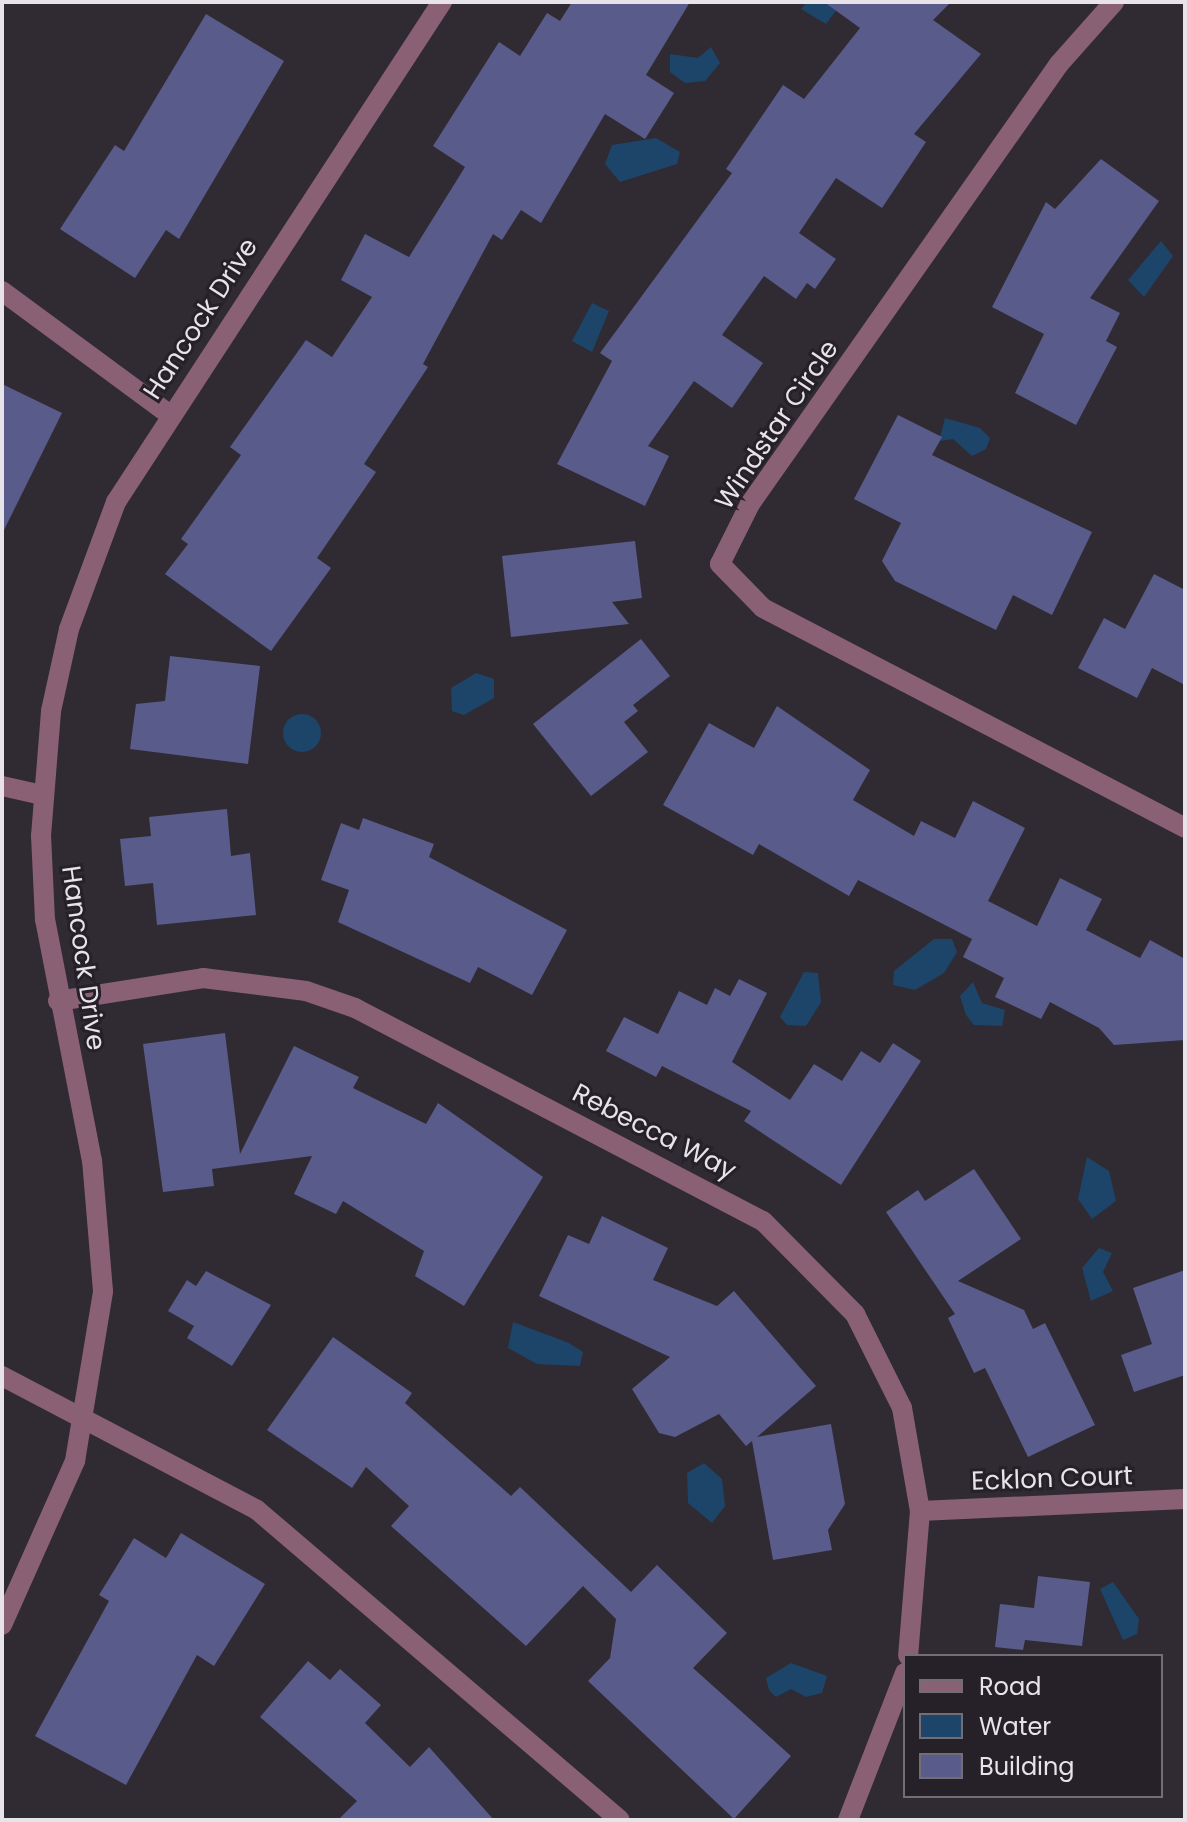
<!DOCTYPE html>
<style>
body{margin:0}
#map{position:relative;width:1187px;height:1822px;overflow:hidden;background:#302a33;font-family:Poppins,sans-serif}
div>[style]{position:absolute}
.water>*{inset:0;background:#1d4569}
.round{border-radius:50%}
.building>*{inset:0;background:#595b8b}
.street>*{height:20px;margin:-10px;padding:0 10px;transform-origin:10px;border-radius:10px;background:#8a6075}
span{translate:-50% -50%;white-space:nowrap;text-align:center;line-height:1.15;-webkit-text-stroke:6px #262029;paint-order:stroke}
.street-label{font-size:26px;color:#e7e3e9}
.frame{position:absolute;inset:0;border:4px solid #e7e3e9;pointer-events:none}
.legend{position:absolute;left:903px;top:1654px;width:260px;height:144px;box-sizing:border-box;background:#262029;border:2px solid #736e76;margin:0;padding:10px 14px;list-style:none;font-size:24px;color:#e7e3e9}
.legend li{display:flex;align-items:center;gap:16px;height:40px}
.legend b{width:40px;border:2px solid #736e76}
</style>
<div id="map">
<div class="water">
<i style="clip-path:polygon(807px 2px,840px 2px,840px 5px,826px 24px,801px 9px)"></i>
<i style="clip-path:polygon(711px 47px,720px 63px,705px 81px,685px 83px,670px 72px,670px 54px,698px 58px)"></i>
<i style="clip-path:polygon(656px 138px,680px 152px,677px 164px,620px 182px,605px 164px,612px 145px)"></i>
<i style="clip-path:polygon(1161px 241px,1173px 256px,1144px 297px,1128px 280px)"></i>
<i style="clip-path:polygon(592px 303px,609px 311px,592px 352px,572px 341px)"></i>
<i style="clip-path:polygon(945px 418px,980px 428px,990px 438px,986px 449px,972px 456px,953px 439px,939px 441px)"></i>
<i style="clip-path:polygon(476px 673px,494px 679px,494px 698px,464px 715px,452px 711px,451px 688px)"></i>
<i class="round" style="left:283px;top:714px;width:38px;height:38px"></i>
<i style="clip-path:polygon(934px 939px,952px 939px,957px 952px,944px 973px,915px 990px,893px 985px,894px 971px)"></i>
<i style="clip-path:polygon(804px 972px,818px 973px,821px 1002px,806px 1026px,787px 1025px,780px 1017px)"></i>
<i style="clip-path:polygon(973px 982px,982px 1003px,1005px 1010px,1002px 1026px,974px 1025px,966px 1015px,960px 996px)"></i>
<i style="clip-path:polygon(1087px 1157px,1109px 1171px,1116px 1201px,1092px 1219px,1078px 1199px)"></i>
<i style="clip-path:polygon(1099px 1248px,1112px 1253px,1103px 1272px,1113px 1291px,1091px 1301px,1082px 1268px)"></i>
<i style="clip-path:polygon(513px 1322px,569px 1343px,583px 1352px,580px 1366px,537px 1364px,508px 1348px)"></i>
<i style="clip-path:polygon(704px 1463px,722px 1479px,725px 1506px,712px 1523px,688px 1503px,687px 1473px)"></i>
<i style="clip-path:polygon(1113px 1582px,1139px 1619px,1137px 1634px,1123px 1640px,1100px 1589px)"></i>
<i style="clip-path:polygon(791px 1663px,827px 1676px,822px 1693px,806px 1697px,791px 1689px,776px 1697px,769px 1690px,766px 1678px)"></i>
</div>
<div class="building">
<i style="clip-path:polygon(572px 2px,690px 2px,646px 75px,674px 93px,645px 139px,605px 114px,541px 223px,521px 210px,502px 240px,493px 234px,423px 364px,428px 367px,364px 464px,376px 472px,317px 558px,331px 568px,271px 651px,165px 574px,188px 544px,181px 539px,241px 455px,230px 447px,306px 340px,332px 357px,372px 297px,341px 280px,365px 234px,409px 257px,465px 167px,433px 146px,499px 42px,520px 56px,547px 13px,560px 21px)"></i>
<i style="clip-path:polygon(824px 2px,951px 2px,933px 20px,981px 54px,914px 134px,926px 142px,882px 208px,836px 178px,799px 233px,836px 259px,815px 289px,807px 283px,796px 299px,764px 276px,722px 335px,763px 363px,732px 408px,694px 381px,648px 446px,669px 456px,645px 506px,557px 464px,612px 361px,600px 353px,732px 173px,726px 169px,783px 85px,804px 99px,860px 28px)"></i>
<i style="clip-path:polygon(206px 14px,284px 61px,179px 239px,166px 230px,135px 278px,60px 229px,115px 145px,124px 151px)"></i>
<i style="clip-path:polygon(1101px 159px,1159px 201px,1090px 298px,1120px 313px,1106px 341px,1117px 347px,1076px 425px,1015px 393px,1044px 334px,992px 307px,1046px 202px,1055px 209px)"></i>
<i style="clip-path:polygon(2px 384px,62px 413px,2px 534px)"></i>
<i style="clip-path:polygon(898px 415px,942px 437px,932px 455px,1092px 532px,1052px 615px,1013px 595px,996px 630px,895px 581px,882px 561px,901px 523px,854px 499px)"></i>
<i style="clip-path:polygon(635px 541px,642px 598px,612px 602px,629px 624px,511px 637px,502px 556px)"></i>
<i style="clip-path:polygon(1154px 574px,1185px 590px,1185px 685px,1152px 668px,1137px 698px,1078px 668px,1104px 618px,1125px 629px)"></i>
<i style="clip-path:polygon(641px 639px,670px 676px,633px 705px,638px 711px,624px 722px,648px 752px,591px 796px,533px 724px)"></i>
<i style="clip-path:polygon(170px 656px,260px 666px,248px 764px,130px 749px,136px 704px,165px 701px)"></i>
<i style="clip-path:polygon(777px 706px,870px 770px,853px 800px,914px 836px,921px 821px,955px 838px,973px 801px,1025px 828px,988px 901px,1037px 926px,1060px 878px,1102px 899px,1086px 930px,1140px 958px,1150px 940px,1185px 959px,1185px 1040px,1114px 1045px,1099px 1028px,1050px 1002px,1041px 1019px,995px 997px,1004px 978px,963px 957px,972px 939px,858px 880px,849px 896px,759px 844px,753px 855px,663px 805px,709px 723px,754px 748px)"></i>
<i style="clip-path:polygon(227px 809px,231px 856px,250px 853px,256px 915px,157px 925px,153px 883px,125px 886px,120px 839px,151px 836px,149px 817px)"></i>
<i style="clip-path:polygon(363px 818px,434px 844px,429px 857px,567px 930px,532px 995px,478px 967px,470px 983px,338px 922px,349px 890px,321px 880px,341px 823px,359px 830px)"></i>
<i style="clip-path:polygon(739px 979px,767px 993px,732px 1062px,790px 1100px,814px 1064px,842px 1081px,861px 1051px,880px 1063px,893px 1043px,921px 1061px,841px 1185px,744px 1121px,751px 1111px,662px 1066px,656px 1077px,606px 1051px,624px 1017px,658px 1034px,679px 991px,707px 1005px,715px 988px,730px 996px)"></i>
<i style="clip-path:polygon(225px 1033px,240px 1154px,294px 1046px,359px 1077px,353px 1088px,426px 1124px,438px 1103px,543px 1177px,464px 1306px,415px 1276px,424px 1251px,343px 1201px,336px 1214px,294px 1194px,312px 1156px,212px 1169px,214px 1186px,163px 1192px,143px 1044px)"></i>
<i style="clip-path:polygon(974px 1169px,1021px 1239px,958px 1281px,1024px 1310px,1033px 1329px,1045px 1323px,1095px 1425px,1028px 1457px,985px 1368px,974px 1373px,948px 1318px,955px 1314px,886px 1212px,918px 1190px,925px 1201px)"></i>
<i style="clip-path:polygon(602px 1216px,668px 1248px,653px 1280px,717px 1306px,734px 1291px,816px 1386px,757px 1437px,831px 1424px,845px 1504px,828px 1530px,832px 1550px,773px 1560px,752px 1441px,746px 1446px,719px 1414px,675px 1437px,659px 1433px,632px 1389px,670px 1357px,539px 1296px,568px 1235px,589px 1244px)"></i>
<i style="clip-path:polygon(1185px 1270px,1185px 1375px,1134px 1392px,1121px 1355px,1152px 1344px,1133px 1288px)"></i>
<i style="clip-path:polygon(206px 1271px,271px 1305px,232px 1366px,187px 1338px,194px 1326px,168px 1311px,187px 1280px,196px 1286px)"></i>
<i style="clip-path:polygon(333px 1337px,412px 1393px,405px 1403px,511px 1496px,520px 1487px,631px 1592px,657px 1565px,727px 1633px,693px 1668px,791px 1756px,734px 1819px,588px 1681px,610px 1658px,616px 1619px,583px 1586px,526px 1646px,391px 1526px,409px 1506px,366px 1467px,352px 1488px,267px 1430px)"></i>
<i style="clip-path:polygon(181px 1533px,265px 1584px,214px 1666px,197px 1655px,126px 1785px,35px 1736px,109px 1601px,99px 1595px,134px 1538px,166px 1558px)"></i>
<i style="clip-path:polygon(1038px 1576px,1090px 1582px,1082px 1646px,1025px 1640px,1023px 1650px,995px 1647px,1000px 1604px,1034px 1608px)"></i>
<i style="clip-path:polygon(308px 1661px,330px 1680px,340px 1669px,381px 1705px,365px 1723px,410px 1767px,429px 1747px,494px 1820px,338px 1820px,357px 1801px,260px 1717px)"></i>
</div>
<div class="street">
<i style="left:1114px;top:2px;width:83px;rotate:131.6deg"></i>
<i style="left:1059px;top:64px;width:538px;rotate:125.08deg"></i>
<i style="left:750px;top:504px;width:67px;rotate:116.6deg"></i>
<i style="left:720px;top:564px;width:62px;rotate:45.7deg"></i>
<i style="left:763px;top:608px;width:476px;rotate:27.5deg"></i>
<i style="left:2px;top:291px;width:207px;rotate:36.4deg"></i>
<i style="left:2px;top:786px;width:41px;rotate:12.7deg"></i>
<i style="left:58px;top:1001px;width:147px;rotate:-9deg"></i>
<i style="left:203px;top:978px;width:104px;rotate:7.2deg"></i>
<i style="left:306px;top:991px;width:52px;rotate:19.1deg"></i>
<i style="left:355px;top:1008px;width:460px;rotate:27.6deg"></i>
<i style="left:763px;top:1221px;width:131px;rotate:45.3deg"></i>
<i style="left:855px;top:1314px;width:105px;rotate:63.4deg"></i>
<i style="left:902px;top:1408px;width:105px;rotate:80.1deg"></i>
<i style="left:920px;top:1511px;width:145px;rotate:94.7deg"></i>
<i style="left:2px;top:1376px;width:288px;rotate:27.7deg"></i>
<i style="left:257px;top:1510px;width:477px;rotate:40.5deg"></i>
<i style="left:920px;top:1511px;width:265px;rotate:-2.6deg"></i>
<i style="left:2px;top:1625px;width:180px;rotate:-66deg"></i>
<i style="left:75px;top:1461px;width:172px;rotate:-80.6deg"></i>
<i style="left:103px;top:1291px;width:130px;rotate:-94.8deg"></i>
<i style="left:92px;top:1161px;width:246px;rotate:-101deg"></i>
<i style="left:45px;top:920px;width:84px;rotate:-92.7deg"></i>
<i style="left:41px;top:836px;width:125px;rotate:-85.4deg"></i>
<i style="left:51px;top:711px;width:84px;rotate:-77.6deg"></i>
<i style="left:69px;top:629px;width:135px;rotate:-69.7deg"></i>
<i style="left:116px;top:502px;width:597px;rotate:-56.9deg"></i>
<i style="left:848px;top:1820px;width:158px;rotate:-68.8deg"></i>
</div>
<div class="street-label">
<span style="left:201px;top:319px;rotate:-57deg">Hancock Drive</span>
<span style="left:777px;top:425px;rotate:-56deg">Windstar Circle</span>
<span style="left:83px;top:958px;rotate:82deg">Hancock Drive</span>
<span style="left:654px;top:1132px;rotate:27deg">Rebecca Way</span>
<span style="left:1052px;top:1479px;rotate:-2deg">Ecklon Court</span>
</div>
<div class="frame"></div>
<ul class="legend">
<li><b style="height:10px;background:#8a6075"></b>Road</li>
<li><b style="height:22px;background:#1d4569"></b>Water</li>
<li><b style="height:22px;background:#595b8b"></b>Building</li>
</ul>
</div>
